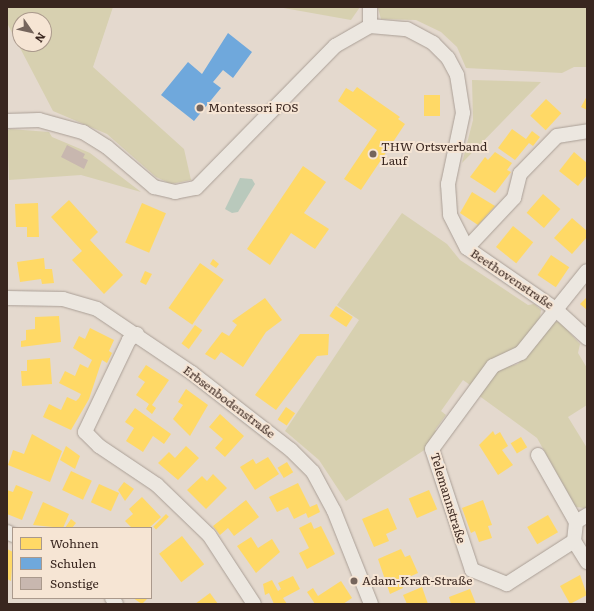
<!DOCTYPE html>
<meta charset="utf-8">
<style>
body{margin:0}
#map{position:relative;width:594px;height:611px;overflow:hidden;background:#e4d9ce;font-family:Literata,serif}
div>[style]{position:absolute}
.green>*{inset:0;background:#d7d0b0}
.water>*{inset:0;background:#b9c9bc}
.homes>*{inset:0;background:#ffd966;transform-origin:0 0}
.schools>*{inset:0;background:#6fa8dc}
.building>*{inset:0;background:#c8b7af}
.roads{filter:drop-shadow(0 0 1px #aa9f96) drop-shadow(0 0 1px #aa9f96)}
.street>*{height:14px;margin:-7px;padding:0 7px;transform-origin:7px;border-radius:7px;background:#ece7e0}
.dots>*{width:11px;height:11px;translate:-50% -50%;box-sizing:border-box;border:2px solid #f6e5d4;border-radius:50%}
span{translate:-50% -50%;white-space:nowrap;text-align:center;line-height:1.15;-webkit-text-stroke:4px #f6e5d4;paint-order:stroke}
.poi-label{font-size:12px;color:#39261f}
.left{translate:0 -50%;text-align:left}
.street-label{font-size:12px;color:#39261f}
.frame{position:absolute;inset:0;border:8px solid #39261f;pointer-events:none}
.legend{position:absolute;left:12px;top:527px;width:140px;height:72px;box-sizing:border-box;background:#f6e5d4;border:1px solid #aa998c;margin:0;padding:5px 7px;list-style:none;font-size:12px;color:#39261f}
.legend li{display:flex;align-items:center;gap:8px;height:20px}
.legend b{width:20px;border:1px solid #aa998c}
.north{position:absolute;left:12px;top:12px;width:40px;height:40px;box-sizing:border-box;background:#f6e5d4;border:1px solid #aa998c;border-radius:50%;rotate:124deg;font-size:11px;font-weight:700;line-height:16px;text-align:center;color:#39261f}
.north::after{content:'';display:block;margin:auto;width:14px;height:18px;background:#75655c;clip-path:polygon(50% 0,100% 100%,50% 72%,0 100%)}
</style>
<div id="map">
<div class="green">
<i style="clip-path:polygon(evenodd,7px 7px,113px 7px,93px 67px,184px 149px,191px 180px,171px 184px,156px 177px,107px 134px,53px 111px,7px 23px,7px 7px,20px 20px,44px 20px,44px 44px,20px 44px,20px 20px)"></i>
<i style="clip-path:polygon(278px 7px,360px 7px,351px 20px)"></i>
<i style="clip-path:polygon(587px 7px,587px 67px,574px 67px,562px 73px,466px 68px,457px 47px,441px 32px,416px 20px,381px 19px,378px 8px)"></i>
<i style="clip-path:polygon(472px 80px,541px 82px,462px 163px,473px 120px)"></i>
<i style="clip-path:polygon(10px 129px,49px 132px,52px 137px,90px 153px,141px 192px,81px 175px,9px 180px,7px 131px)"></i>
<i style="clip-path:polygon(402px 213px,447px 244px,460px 260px,528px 305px,534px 304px,541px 310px,540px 317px,518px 349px,496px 357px,470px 385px,463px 380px,441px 411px,446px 415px,435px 430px,439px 432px,429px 447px,346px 501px,319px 460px,285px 431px,359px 320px,337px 305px)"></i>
<i style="clip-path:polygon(552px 322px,560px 322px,580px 344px,578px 353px,587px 368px,587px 405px,568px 417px,587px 448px,587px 507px,584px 508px,576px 507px,537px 438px,478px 395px,497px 369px,518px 364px)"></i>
</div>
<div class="water">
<i style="clip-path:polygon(240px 178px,252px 179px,255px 184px,238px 212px,232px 213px,225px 209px)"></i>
</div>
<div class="homes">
<i style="clip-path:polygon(357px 87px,400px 117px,398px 119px,405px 124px,361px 190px,344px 179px,377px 130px,338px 101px,346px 88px,353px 92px)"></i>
<i style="left:424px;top:95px;width:16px;height:21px"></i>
<i style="clip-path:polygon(587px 96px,587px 110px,581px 107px)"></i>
<i style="left:546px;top:99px;width:21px;height:23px;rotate:43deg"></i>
<i style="clip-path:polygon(512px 129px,526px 139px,532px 131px,540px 137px,533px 146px,529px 143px,515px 160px,498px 148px)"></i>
<i style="clip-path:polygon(495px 152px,512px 163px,507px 170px,511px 172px,495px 193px,470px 177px,485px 157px,488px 160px)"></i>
<i style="clip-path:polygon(574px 152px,587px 163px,587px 175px,578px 186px,559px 171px)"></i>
<i style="clip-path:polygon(303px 166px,326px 182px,304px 213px,329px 229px,315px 249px,291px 233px,270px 265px,247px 249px)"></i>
<i style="clip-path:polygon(472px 192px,495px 206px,478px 225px,460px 213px)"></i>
<i style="left:543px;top:194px;width:23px;height:25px;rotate:41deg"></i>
<i style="clip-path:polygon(69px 200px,98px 232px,90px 240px,123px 275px,104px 294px,72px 260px,82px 251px,51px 217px)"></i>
<i style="clip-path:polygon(38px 203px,39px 237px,27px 237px,27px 227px,16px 227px,15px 204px)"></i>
<i style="left:142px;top:203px;width:26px;height:43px;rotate:23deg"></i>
<i style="clip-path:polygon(572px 218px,587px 231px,587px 237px,572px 254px,554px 238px)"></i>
<i style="left:513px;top:226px;width:26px;height:27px;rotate:39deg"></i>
<i style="left:551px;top:255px;width:22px;height:24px;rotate:34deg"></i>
<i style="clip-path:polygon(44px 258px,45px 269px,52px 269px,54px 283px,42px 284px,41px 279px,20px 282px,17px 262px)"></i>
<i style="clip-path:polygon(213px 259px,219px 264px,216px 268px,210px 264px)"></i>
<i style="left:200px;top:263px;width:29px;height:55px;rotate:35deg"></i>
<i style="clip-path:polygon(145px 271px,152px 274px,146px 285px,140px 282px)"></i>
<i style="clip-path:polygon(587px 297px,587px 310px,580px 304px)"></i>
<i style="clip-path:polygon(265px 298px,282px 320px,266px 332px,243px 367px,221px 352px,215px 360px,205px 354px,222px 332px,229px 336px,237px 325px,232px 321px)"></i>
<i style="left:336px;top:306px;width:20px;height:12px;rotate:33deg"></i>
<i style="clip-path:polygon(59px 316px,61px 342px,21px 347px,21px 341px,26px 340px,26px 330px,35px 329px,35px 317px)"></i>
<i style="left:195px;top:325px;width:9px;height:23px;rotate:36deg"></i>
<i style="clip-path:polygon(90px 328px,114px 340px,109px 351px,112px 353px,107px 363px,102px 360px,89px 399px,71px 430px,43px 417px,49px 404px,61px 410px,67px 397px,76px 401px,79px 398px,81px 394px,59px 383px,65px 371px,75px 376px,80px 364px,88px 368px,92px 360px,73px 348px,79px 336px,85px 339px)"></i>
<i style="clip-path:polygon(300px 334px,329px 334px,328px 355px,317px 356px,276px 410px,255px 395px)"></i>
<i style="clip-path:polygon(50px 358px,52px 384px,22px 386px,21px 371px,27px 371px,27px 360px)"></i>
<i style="clip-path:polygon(146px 365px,169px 380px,152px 405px,156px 408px,152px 414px,146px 409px,149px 404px,136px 395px,145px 382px,138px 377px)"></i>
<i style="clip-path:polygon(186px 389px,208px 405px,190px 436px,173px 419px,183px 405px,178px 402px)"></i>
<i style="left:286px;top:407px;width:11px;height:15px;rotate:34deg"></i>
<i style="clip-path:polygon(135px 408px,171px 434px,164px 444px,153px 436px,143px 452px,126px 441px,134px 428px,125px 422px)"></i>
<i style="clip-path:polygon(220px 414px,244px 436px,225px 457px,215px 448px,223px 439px,209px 427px)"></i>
<i style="clip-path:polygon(493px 431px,495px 435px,500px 432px,508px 446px,502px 450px,513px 465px,498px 475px,479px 445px)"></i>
<i style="clip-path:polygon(32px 434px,62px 451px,50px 482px,8px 465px,13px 450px,24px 454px)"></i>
<i style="left:521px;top:437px;width:12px;height:12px;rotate:59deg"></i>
<i style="clip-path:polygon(66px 446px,80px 456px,75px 469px,60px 460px)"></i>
<i style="clip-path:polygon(186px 446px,199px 458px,178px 480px,158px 463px,169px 452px,175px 458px)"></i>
<i style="clip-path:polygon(268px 457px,279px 474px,255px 490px,240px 467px,253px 459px,256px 464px)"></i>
<i style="left:287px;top:462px;width:12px;height:11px;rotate:59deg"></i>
<i style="left:71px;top:471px;width:23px;height:21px;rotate:25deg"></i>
<i style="clip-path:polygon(213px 474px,227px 488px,206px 509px,187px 490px,202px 476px,207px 481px)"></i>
<i style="clip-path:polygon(124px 482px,134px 489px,125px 501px,118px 490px)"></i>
<i style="clip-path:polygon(298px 483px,310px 507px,317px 504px,320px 512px,308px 518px,306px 513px,294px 519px,288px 507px,277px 512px,269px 497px)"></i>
<i style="left:99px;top:484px;width:22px;height:20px;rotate:24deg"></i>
<i style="clip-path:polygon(16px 485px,33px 492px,22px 520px,7px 514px,7px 490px,13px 492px)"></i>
<i style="left:429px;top:490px;width:21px;height:22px;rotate:67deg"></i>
<i style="clip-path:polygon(142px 497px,161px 517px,149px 528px,132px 528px,125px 521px,133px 514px,129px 509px)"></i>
<i style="clip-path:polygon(246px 500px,259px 517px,234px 536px,228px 528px,220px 535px,213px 526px)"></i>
<i style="clip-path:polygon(483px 500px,492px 525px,488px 526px,492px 538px,479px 542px,475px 531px,471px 533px,462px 508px)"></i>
<i style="clip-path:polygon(43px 502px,69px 514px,63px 528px,33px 525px)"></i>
<i style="clip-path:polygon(388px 508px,397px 529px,386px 534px,389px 541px,374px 547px,362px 519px)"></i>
<i style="left:166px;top:514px;width:4px;height:18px;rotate:45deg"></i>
<i style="left:548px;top:515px;width:20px;height:24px;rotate:60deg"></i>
<i style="clip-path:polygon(71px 519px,76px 523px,72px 528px,65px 528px)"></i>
<i style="clip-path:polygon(311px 522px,314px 529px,321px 526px,335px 554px,307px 569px,299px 553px,309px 548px,299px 528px)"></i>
<i style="left:182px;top:536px;width:36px;height:29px;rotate:52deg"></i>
<i style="clip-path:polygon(251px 537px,258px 548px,272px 539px,280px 552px,256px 573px,237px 546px)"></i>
<i style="clip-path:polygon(7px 549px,13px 552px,11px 581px,7px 579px)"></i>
<i style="clip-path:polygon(401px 549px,405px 557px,410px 555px,418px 573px,400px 581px,403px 588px,390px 594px,378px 559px)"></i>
<i style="clip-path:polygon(580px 575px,587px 595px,570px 604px,560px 586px)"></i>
<i style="clip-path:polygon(293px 576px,300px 589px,283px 598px,287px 604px,274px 604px,269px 593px,265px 595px,263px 584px,272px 580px,278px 591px,281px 589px,278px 583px)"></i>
<i style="clip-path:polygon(341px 581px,352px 598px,343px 604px,315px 604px,307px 592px,313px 588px,318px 596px)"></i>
<i style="clip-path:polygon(422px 587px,428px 604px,407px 604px,403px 595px)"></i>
<i style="clip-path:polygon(470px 589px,476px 604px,451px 604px,449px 597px)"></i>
<i style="clip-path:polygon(210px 593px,218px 604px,195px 604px)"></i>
<i style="clip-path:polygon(133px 598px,148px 598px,142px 604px)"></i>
</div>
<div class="schools">
<i style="clip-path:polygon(228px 33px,252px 52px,233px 78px,223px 70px,213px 82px,221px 88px,194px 121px,161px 95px,188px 62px,202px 74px)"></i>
</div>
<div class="building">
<i style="clip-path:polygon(67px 145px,85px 154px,83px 158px,88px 160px,84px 169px,61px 157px)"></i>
</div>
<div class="roads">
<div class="street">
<i style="left:370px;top:7px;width:19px;rotate:90deg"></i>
<i style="left:7px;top:121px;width:32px;rotate:-2deg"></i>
<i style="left:39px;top:120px;width:46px;rotate:15.3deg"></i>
<i style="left:83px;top:132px;width:28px;rotate:32deg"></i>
<i style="left:107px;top:147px;width:62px;rotate:40.4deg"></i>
<i style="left:154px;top:187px;width:22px;rotate:13deg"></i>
<i style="left:175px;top:192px;width:21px;rotate:-11deg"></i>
<i style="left:196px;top:188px;width:199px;rotate:-45.6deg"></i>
<i style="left:335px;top:46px;width:40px;rotate:-29.7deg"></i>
<i style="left:370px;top:26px;width:37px;rotate:5deg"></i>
<i style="left:407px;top:29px;width:30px;rotate:28deg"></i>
<i style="left:433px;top:43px;width:21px;rotate:45deg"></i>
<i style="left:448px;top:58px;width:19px;rotate:62deg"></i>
<i style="left:457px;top:75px;width:38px;rotate:81deg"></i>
<i style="left:463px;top:113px;width:73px;rotate:101.9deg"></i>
<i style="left:448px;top:184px;width:31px;rotate:86deg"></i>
<i style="left:450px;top:215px;width:37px;rotate:63deg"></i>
<i style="left:467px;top:248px;width:106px;rotate:34.6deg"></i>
<i style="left:554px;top:308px;width:45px;rotate:42.3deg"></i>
<i style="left:467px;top:248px;width:69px;rotate:-46.8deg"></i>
<i style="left:514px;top:198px;width:25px;rotate:-76deg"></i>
<i style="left:520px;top:174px;width:53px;rotate:-45.8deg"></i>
<i style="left:557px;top:136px;width:30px;rotate:-9deg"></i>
<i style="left:7px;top:298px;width:56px;rotate:1deg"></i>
<i style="left:63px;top:299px;width:35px;rotate:16deg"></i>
<i style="left:97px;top:309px;width:115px;rotate:34deg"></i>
<i style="left:192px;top:373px;width:125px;rotate:37.9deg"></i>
<i style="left:291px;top:450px;width:31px;rotate:45deg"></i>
<i style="left:313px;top:472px;width:44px;rotate:61.7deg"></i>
<i style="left:334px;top:511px;width:100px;rotate:68.3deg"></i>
<i style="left:137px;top:334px;width:10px;rotate:143deg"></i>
<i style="left:129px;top:340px;width:102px;rotate:115.6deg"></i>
<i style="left:85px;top:432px;width:20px;rotate:45deg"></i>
<i style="left:99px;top:446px;width:70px;rotate:33.9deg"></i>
<i style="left:157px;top:485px;width:72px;rotate:43.9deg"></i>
<i style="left:209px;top:535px;width:82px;rotate:56.9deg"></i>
<i style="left:538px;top:455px;width:77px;rotate:60.4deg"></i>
<i style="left:576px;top:522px;width:19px;rotate:96deg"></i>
<i style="left:574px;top:541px;width:25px;rotate:58deg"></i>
<i style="left:576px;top:522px;width:13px;rotate:-32deg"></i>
<i style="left:7px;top:532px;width:7px;rotate:27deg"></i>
<i style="left:574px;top:541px;width:80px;rotate:147.3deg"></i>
<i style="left:507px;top:584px;width:38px;rotate:-158deg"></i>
<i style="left:472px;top:570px;width:127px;rotate:-108.3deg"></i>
<i style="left:432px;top:449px;width:103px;rotate:-53.7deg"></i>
<i style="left:493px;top:366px;width:31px;rotate:-25deg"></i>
<i style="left:521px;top:353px;width:105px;rotate:-51.2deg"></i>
<i style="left:112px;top:598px;width:7px;rotate:56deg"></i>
</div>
</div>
<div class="dots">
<i style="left:200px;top:108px;background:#75655c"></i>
<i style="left:373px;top:154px;background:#75655c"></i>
<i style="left:354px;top:581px;background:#75655c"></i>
</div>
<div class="poi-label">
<span class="left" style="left:208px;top:108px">Montessori FOS</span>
<span class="left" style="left:381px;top:154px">THW Ortsverband<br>Lauf</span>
<span class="left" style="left:362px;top:581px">Adam-Kraft-Straße</span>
</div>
<div class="street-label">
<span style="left:512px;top:279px;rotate:34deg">Beethovenstraße</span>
<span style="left:229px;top:402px;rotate:37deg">Erbsenbodenstraße</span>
<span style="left:448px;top:498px;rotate:73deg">Telemannstraße</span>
</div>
<div class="frame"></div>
<ul class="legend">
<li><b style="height:11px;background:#ffd966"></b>Wohnen</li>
<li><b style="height:11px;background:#6fa8dc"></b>Schulen</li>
<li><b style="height:11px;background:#c8b7af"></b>Sonstige</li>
</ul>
<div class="north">N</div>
</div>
